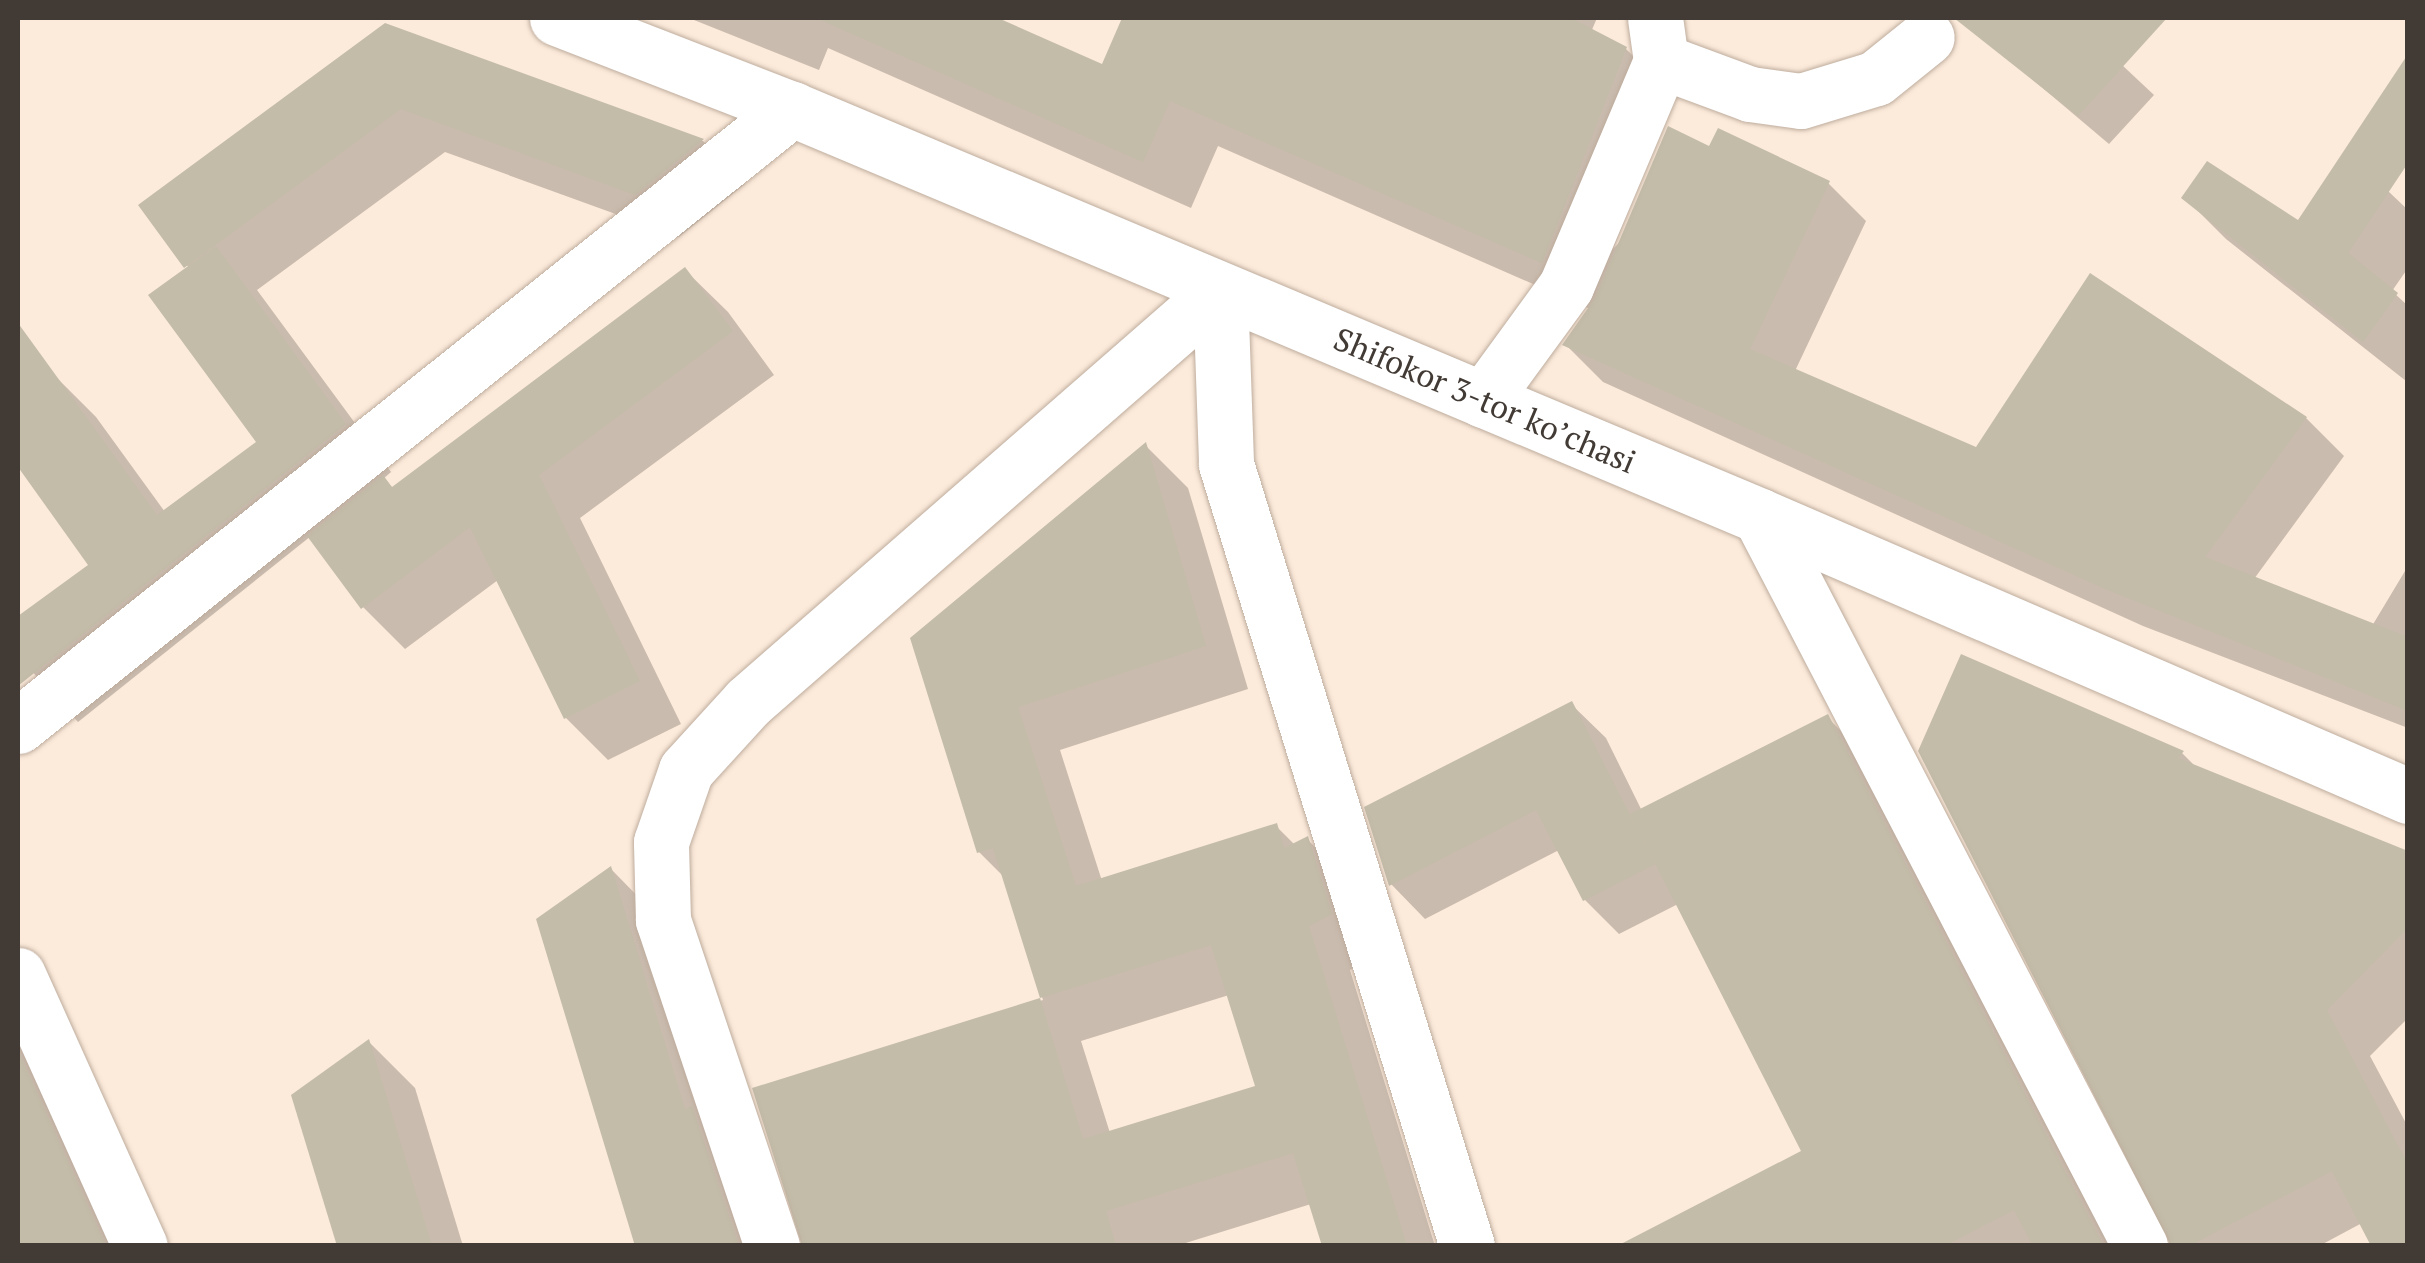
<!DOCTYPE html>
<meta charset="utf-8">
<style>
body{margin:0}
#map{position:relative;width:2425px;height:1263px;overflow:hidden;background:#fceada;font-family:"PT Serif",serif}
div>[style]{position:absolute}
.shadow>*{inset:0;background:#0003}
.building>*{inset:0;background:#c3bca8}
.roads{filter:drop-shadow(0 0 2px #bead9e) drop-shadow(0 0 2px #bead9e)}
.minor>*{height:55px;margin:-27.5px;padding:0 27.5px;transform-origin:27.5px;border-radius:27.5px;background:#fff}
span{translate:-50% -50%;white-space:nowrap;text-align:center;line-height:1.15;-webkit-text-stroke:8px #fff;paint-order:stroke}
.street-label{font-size:32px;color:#423a34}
.frame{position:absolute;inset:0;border:20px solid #423a34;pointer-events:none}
</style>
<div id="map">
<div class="shadow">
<i style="clip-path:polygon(689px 18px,992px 18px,1103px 67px,1125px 18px,1597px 18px,1591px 32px,1626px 49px,1674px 96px,1613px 249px,1710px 149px,1828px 183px,1866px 221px,1795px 371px,1977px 450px,2306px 418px,2344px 456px,2254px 579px,2372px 626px,2408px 566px,2408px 728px,2143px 626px,1603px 382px,1565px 344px,1590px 309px,1218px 146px,1191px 208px,828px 48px,819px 70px)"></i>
<i style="clip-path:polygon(2019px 18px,2072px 18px,2154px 95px,2109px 144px,1993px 46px)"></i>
<i style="clip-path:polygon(385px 26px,703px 141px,745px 184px,679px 237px,445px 152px,257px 290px,391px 472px,383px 479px,394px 489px,685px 270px,728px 312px,774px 375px,580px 518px,681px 724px,608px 760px,566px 718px,498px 580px,405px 649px,363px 607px,311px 536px,78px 722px,18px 656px,18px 619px,92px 566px,18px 463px,18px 394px,49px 370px,96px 417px,165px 512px,259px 443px,189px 268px,142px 205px)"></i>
<i style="clip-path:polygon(2388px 191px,2408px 210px,2408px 268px,2392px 291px,2408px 306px,2406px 381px,2226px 239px,2184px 197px,2299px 223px)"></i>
<i style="clip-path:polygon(evenodd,1146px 446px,1188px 488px,1248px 689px,1060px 750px,1102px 881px,1276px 826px,1295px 845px,1307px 839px,1350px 882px,1374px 958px,1350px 970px,1435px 1246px,1324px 1246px,1311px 1204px,1176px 1246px,803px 1246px,755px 1089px,1043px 1000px,1005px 878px,979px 852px,913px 639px,1146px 446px,1229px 995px,1258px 1087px,1110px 1133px,1081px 1041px,1229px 995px)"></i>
<i style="clip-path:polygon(1963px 657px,2182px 753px,2197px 768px,2408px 853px,2408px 1018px,2370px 1056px,2408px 1127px,2408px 1246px,2362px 1223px,2319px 1246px,2171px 1246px)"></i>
<i style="clip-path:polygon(1571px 704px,1606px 738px,1642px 811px,1827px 717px,1872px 762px,2124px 1246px,1622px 1246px,1804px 1152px,1678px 904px,1619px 934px,1585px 900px,1559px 850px,1425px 919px,1391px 884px)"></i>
<i style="clip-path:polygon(611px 869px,653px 912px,766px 1246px,638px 1246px)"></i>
<i style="clip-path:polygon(18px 973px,130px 1246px,25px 1246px,18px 1227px)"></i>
<i style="clip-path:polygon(369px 1042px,415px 1088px,463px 1246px,340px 1246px)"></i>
</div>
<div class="building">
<i style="clip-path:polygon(816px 18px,998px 18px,1102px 64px,1122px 18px,1571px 18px,1627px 47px,1542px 263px,1170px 101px,1143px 162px)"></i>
<i style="clip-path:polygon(1954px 18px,2167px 18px,2078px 116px)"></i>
<i style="clip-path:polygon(385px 23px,704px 139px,635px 195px,401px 109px,184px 268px,138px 205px)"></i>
<i style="clip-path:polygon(2408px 54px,2408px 163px,2348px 253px,2398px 293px,2363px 342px,2181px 198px,2207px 161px,2298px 220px)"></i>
<i style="clip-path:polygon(1668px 126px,1709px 146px,1718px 128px,1830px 181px,1750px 349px,1976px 447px,2090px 273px,2307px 417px,2205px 557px,2408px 637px,2408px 711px,2103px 588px,1562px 345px,1595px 298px)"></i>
<i style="clip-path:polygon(216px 246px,346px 424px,18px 686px,18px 616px,88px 565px,18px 467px,18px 323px,157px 515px,256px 442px,148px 295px)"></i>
<i style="clip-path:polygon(685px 267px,733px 331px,539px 475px,640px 681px,564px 719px,470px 527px,361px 609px,307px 536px,383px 475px,392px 487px)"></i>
<i style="clip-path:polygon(evenodd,1146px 442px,1206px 646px,1018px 707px,1076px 886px,1277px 823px,1284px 848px,1308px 836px,1332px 914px,1309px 926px,1407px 1246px,1322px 1246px,1293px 1153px,1106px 1211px,1116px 1246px,802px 1246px,752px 1088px,1040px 998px,993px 848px,977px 853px,910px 638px,1146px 442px,1211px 945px,1255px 1086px,1083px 1139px,1040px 998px,1211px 945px)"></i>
<i style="clip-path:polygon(1961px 654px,2184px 751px,2178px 758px,2408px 851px,2408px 928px,2327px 1010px,2408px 1165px,2408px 1246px,2371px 1246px,2332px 1171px,2189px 1246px,2171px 1246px,1918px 751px)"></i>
<i style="clip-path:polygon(1572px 701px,1655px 864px,1583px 901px,1536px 810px,1389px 886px,1364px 807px)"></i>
<i style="clip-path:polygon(1828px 714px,2104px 1246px,2033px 1246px,2014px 1210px,1944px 1246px,1617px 1246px,1801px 1151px,1630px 814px)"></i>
<i style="clip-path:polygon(611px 866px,685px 1109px,692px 1106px,739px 1246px,635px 1246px,536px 919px)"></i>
<i style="clip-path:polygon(369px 1039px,432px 1246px,337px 1246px,291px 1095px)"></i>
<i style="clip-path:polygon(18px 1050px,106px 1246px,18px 1246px)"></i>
</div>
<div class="roads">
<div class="minor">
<i style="left:557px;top:18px;width:252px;rotate:21.2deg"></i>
<i style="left:792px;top:109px;width:1050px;rotate:22.8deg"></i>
<i style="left:1760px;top:516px;width:706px;rotate:23.37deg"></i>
<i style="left:1661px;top:61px;width:95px;rotate:20.3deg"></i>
<i style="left:1750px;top:94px;width:51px;rotate:7.8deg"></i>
<i style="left:1801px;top:101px;width:78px;rotate:-17deg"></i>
<i style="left:1876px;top:78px;width:65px;rotate:-38.8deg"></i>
<i style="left:1483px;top:400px;width:141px;rotate:-53.9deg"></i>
<i style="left:1566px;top:286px;width:244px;rotate:-67.1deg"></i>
<i style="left:1661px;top:61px;width:43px;rotate:-97.9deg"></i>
<i style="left:1760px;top:516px;width:823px;rotate:62.5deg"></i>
<i style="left:18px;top:726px;width:990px;rotate:-38.56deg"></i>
<i style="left:18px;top:975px;width:297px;rotate:65.8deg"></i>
<i style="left:772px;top:1246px;width:344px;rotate:-108.5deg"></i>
<i style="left:663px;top:920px;width:78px;rotate:-91.5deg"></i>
<i style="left:661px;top:842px;width:76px;rotate:-70.9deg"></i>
<i style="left:686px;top:770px;width:92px;rotate:-47.6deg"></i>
<i style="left:748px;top:702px;width:627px;rotate:-41.12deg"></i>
<i style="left:1220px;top:290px;width:174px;rotate:88deg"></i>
<i style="left:1226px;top:464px;width:818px;rotate:72.87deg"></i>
</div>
</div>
<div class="street-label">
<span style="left:1485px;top:400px;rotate:23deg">Shifokor 3-tor koʼchasi</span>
</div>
<div class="frame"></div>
</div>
